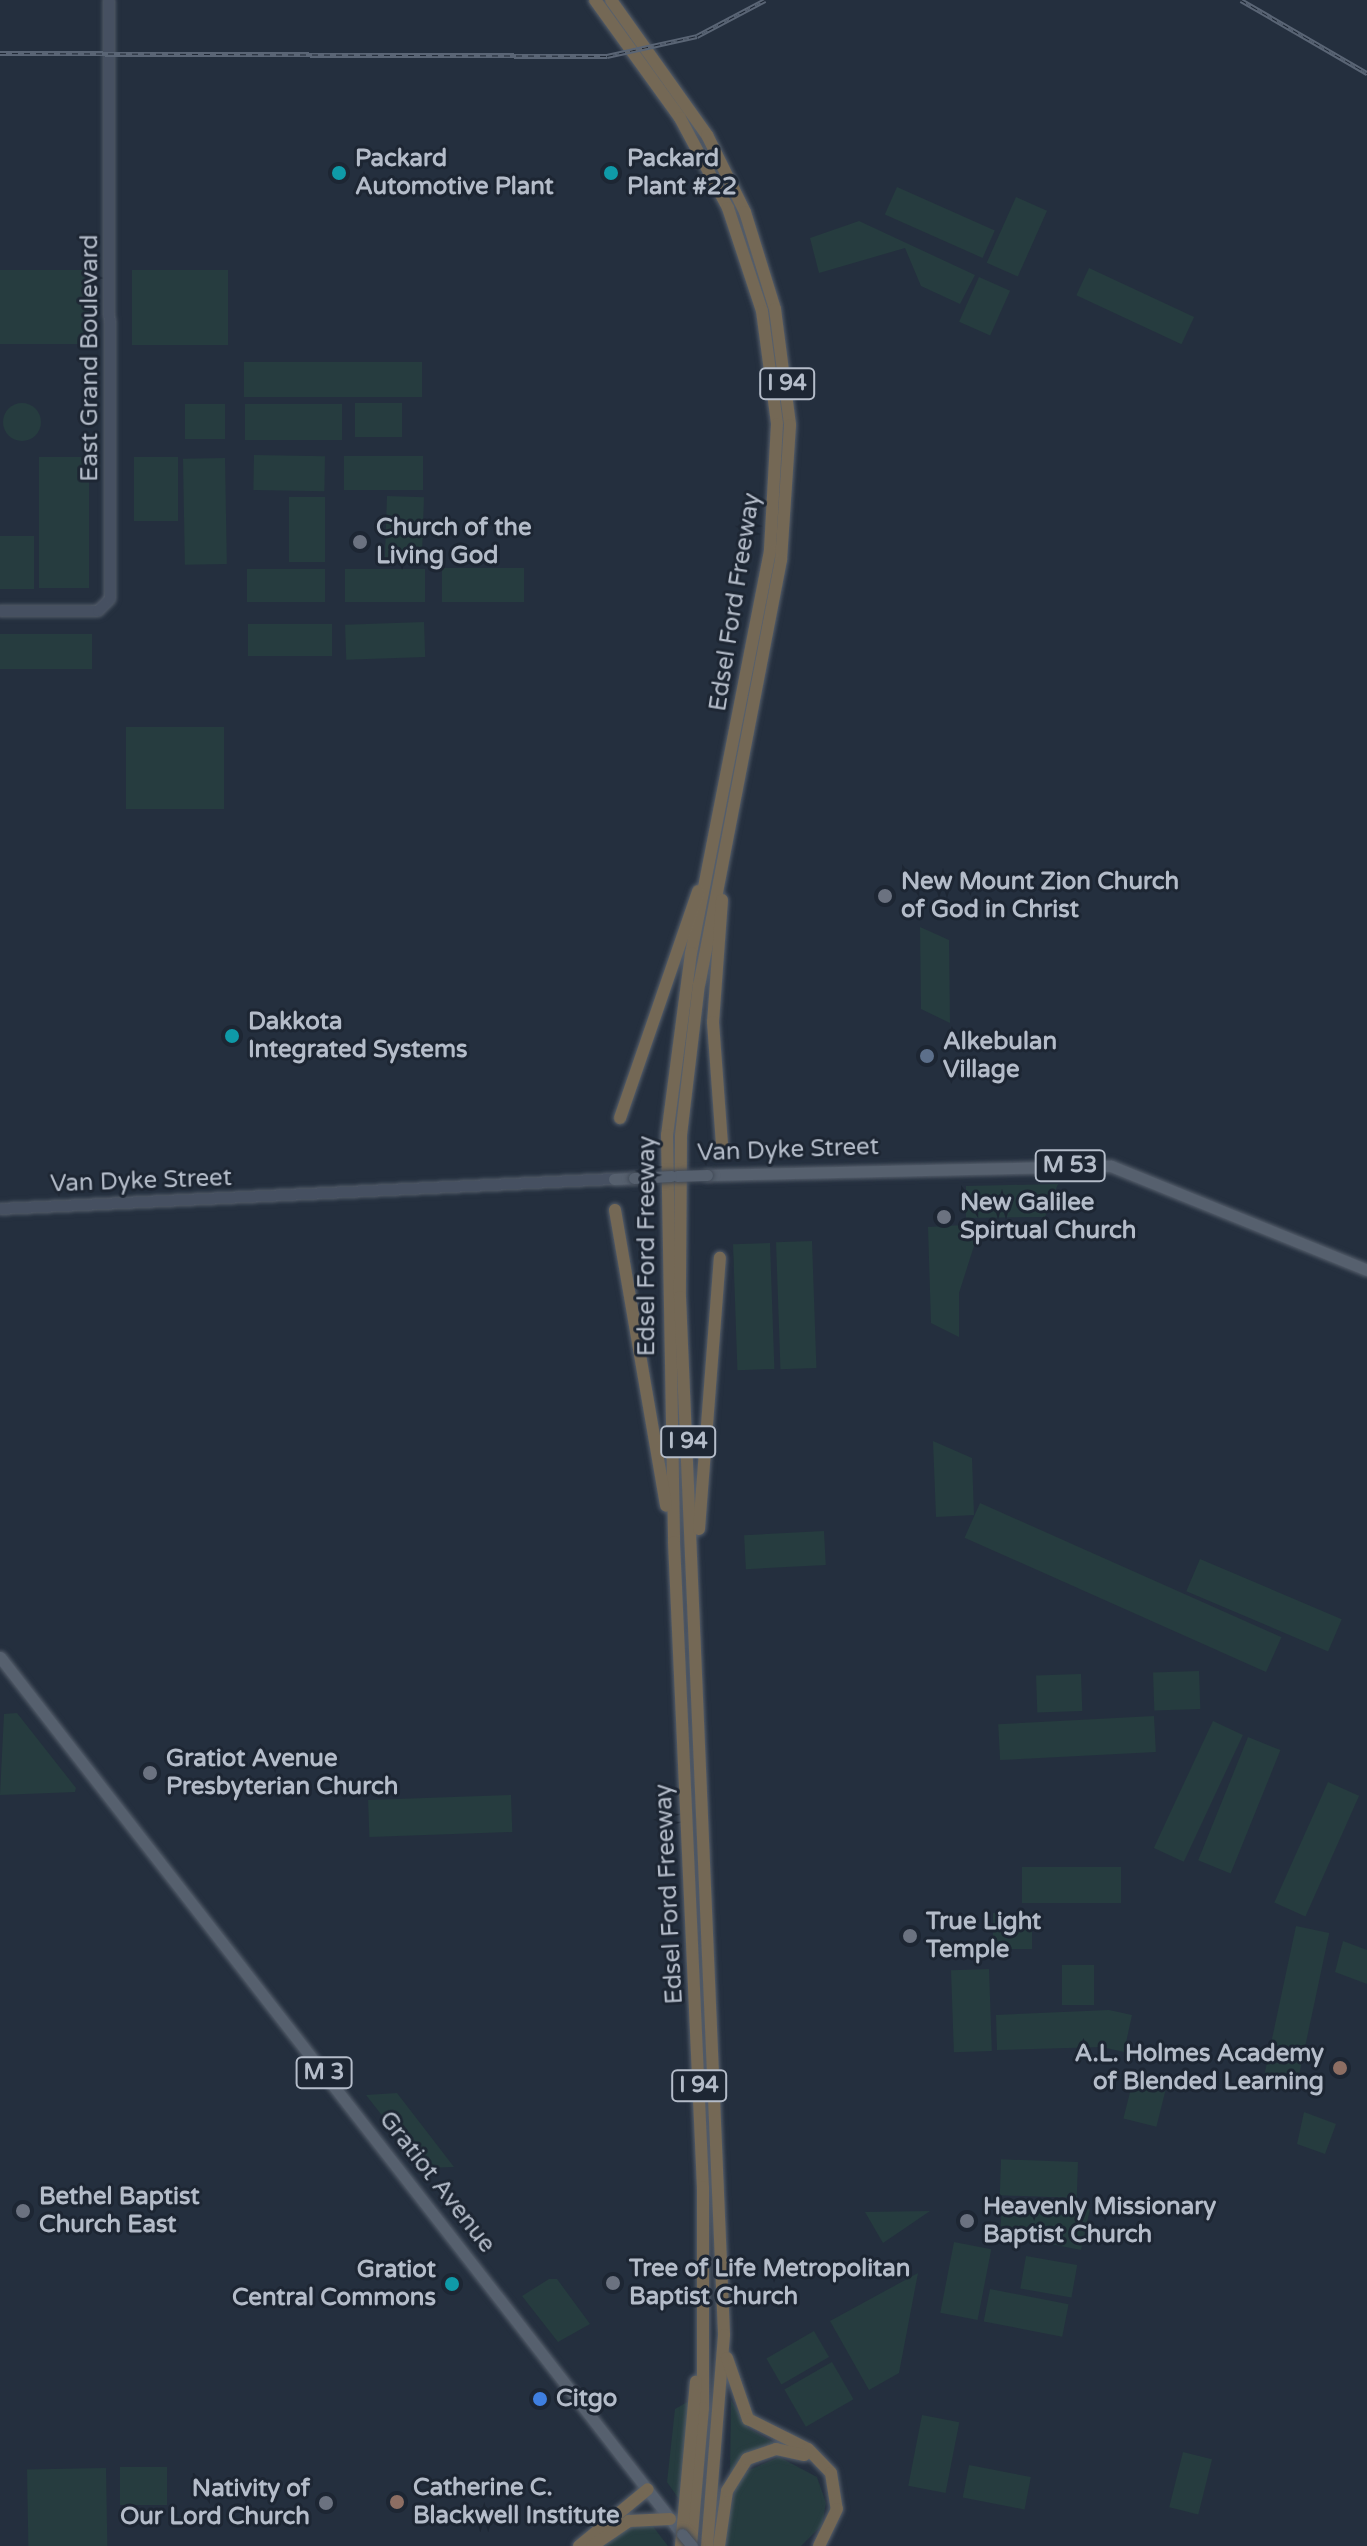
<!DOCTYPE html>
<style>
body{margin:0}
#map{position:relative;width:1367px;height:2546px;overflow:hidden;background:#242f3e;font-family:"Varela Round",sans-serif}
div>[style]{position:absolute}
.green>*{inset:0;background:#263c3f;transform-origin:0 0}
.round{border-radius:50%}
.roads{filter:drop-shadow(0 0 2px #565f6c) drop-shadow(0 0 2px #565f6c)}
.secondary>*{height:10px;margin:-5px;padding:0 5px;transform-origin:5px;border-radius:5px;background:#465061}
.primary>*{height:11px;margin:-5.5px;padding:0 5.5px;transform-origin:5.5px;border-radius:5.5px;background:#56606e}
.highway>*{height:12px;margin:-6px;padding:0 6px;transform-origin:6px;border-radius:6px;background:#746855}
.rail>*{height:5px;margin-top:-2.5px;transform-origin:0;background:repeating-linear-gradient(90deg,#1d2633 0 6px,#5a6575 0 12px);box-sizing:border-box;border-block:2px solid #5a6575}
.bridges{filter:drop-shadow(0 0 2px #414a57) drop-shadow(0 0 2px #414a57)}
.primary-bridge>*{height:11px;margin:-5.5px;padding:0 5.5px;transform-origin:5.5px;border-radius:5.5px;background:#56606e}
.dots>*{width:22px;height:22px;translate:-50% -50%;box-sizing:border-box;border:4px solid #1d2633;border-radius:50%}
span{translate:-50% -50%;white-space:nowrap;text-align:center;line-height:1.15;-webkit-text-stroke:6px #1d2633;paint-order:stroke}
.shield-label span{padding:2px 6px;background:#1d2633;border:2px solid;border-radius:6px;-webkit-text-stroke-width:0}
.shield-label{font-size:22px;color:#b4bcc9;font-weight:700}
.poi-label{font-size:24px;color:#b4bcc9;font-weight:700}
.left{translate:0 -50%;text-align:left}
.right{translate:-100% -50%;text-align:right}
.street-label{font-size:24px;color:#b4bcc9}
</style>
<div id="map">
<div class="green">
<i style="left:897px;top:187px;width:107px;height:30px;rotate:24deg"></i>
<i style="left:1016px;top:197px;width:34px;height:72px;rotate:24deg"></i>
<i style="clip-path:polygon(859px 221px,975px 275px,960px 304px,921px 286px,905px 248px,819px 273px,810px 238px)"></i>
<i style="left:1089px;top:268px;width:116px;height:30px;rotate:25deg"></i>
<i style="left:0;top:270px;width:89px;height:74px"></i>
<i style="left:132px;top:270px;width:96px;height:75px"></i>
<i style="left:979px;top:277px;width:34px;height:49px;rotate:24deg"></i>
<i style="left:422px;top:362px;width:35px;height:178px;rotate:90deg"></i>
<i style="left:402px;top:403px;width:34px;height:47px;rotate:90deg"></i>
<i class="round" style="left:3px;top:403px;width:38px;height:38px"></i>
<i style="left:185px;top:404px;width:40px;height:35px"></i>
<i style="left:245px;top:404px;width:97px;height:36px"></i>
<i style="left:254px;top:455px;width:71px;height:35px;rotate:1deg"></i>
<i style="left:344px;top:456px;width:79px;height:34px"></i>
<i style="left:39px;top:457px;width:50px;height:131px"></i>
<i style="left:134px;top:457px;width:44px;height:64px"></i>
<i style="left:225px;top:458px;width:106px;height:42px;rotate:89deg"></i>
<i style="left:387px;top:496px;width:37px;height:65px;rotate:2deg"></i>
<i style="left:289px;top:497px;width:36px;height:65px"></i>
<i style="left:0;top:536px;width:34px;height:53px"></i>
<i style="left:524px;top:568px;width:34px;height:82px;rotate:90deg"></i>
<i style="left:247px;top:569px;width:78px;height:33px"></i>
<i style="left:345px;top:569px;width:80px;height:33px"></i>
<i style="left:424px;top:622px;width:35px;height:79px;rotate:88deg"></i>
<i style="left:332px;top:624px;width:32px;height:84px;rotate:90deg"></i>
<i style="left:0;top:634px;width:92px;height:35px"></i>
<i style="left:126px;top:727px;width:98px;height:82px"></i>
<i style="clip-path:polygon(920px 927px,949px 940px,950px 1023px,921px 1009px)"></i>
<i style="clip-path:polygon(1058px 1184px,1045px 1217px,966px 1218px,966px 1186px)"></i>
<i style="clip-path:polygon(981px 1224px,959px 1293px,959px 1337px,931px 1323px,928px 1227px)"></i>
<i style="left:812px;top:1241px;width:127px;height:36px;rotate:88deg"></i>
<i style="left:770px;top:1243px;width:126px;height:37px;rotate:88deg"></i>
<i style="clip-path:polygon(933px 1441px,972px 1458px,974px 1515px,936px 1517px)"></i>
<i style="left:980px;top:1503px;width:330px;height:38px;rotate:24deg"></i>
<i style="left:824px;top:1531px;width:34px;height:80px;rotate:87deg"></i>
<i style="left:1200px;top:1559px;width:154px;height:35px;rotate:23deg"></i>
<i style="left:1199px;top:1671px;width:38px;height:46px;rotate:88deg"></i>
<i style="left:1081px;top:1674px;width:37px;height:45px;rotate:88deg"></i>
<i style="clip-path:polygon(17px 1713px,76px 1788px,75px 1792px,0 1795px,4px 1714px)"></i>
<i style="left:1154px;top:1716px;width:36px;height:156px;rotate:87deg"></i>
<i style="left:1213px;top:1721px;width:33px;height:140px;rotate:25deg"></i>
<i style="left:1248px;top:1737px;width:35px;height:133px;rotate:22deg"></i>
<i style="left:1328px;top:1782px;width:34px;height:132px;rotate:24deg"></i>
<i style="left:511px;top:1795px;width:37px;height:143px;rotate:88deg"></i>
<i style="left:1121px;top:1867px;width:36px;height:99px;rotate:90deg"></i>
<i style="left:1032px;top:1913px;width:36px;height:39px;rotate:90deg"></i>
<i style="left:1296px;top:1926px;width:34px;height:161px;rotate:12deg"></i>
<i style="clip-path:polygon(1343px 1941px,1367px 1950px,1367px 1984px,1335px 1972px)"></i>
<i style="left:1094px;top:1965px;width:40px;height:32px;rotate:90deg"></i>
<i style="left:989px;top:1969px;width:82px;height:38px;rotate:88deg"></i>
<i style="clip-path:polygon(1109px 2010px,1132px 2015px,1124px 2052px,1102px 2047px,997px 2050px,996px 2015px)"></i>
<i style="left:1135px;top:2072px;width:34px;height:48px;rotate:14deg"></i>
<i style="clip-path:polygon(397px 2093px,454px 2167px,423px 2168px,366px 2095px)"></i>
<i style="clip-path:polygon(1304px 2112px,1336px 2124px,1325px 2154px,1297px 2144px)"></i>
<i style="left:1078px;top:2162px;width:36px;height:77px;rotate:92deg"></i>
<i style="clip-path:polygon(1074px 2205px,1090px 2209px,1081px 2250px,1000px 2234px,1002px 2206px)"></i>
<i style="clip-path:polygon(930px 2211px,883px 2243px,865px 2212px)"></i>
<i style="left:954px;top:2242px;width:38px;height:72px;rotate:11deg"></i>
<i style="left:1026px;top:2256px;width:52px;height:33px;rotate:10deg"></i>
<i style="clip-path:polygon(918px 2273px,899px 2373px,869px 2390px,830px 2321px)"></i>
<i style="clip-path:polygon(549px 2279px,557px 2279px,590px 2324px,558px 2342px,522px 2296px)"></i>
<i style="left:990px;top:2289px;width:80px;height:33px;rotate:11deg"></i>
<i style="left:814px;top:2331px;width:30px;height:55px;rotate:60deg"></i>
<i style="left:832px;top:2362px;width:43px;height:55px;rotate:60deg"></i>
<i style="clip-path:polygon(691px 2400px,681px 2502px,667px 2482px,675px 2409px)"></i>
<i style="clip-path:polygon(731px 2400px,748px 2428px,785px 2449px,771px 2449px,730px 2478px)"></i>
<i style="left:922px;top:2415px;width:38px;height:72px;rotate:11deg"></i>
<i style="left:1183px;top:2452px;width:30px;height:57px;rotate:14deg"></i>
<i style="clip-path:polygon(779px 2457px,817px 2477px,826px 2503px,822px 2525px,801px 2546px,723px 2546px,735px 2490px,745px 2472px)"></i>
<i style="left:969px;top:2465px;width:63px;height:33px;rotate:11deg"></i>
<i style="left:120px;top:2467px;width:47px;height:38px"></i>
<i style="left:106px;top:2468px;width:78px;height:79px;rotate:89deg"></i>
<i style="clip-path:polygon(645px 2516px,668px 2546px,599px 2546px)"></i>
</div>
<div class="roads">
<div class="secondary">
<i style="left:0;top:611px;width:98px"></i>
<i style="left:98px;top:611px;width:17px;rotate:-45deg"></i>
<i style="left:110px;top:599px;width:599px;rotate:-90.1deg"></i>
<i style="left:0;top:1209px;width:615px;rotate:-2.8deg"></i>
</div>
<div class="primary">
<i style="left:707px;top:1175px;width:404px;rotate:-1.3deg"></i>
<i style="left:1111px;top:1166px;width:276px;rotate:22.1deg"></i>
<i style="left:614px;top:1179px;width:20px;rotate:-3deg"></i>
<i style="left:0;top:1657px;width:1111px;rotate:52.13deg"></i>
</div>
<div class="highway">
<i style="left:595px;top:0;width:145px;rotate:54.2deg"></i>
<i style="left:680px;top:118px;width:102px;rotate:61.9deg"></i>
<i style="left:728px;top:208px;width:108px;rotate:71.7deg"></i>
<i style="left:762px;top:311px;width:114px;rotate:82.4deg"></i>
<i style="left:777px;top:424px;width:127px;rotate:93.2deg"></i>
<i style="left:770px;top:551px;width:410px;rotate:101.1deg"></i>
<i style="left:691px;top:953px;width:184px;rotate:97.5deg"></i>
<i style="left:667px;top:1135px;width:407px;rotate:89deg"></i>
<i style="left:674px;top:1542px;width:646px;rotate:87.43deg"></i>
<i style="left:703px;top:2187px;width:221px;rotate:90deg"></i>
<i style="left:703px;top:2408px;width:139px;rotate:95deg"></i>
<i style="left:611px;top:0;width:166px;rotate:54.6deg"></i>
<i style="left:707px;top:135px;width:86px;rotate:63.7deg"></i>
<i style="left:745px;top:212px;width:102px;rotate:72.8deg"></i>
<i style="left:775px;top:309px;width:117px;rotate:82.6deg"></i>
<i style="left:790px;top:425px;width:135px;rotate:93.8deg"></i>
<i style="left:781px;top:560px;width:432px;rotate:100.9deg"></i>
<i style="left:699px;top:984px;width:153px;rotate:96.8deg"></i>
<i style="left:681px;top:1136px;width:161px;rotate:90.4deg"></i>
<i style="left:680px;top:1297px;width:1039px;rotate:87.57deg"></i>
<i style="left:724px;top:2335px;width:212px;rotate:94.6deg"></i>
<i style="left:722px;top:900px;width:122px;rotate:94.2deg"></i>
<i style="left:713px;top:1022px;width:122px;rotate:85.8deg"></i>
<i style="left:620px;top:1118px;width:240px;rotate:-71deg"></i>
<i style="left:615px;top:1210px;width:300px;rotate:80.2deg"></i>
<i style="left:699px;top:1529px;width:272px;rotate:-85.6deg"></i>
<i style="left:727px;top:2358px;width:65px;rotate:71deg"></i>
<i style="left:748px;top:2419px;width:67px;rotate:26.6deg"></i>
<i style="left:808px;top:2449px;width:33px;rotate:46deg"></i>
<i style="left:831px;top:2473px;width:36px;rotate:81deg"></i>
<i style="left:837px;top:2509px;width:41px;rotate:115.9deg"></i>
<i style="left:579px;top:2546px;width:89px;rotate:-39.6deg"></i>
<i style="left:592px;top:2546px;width:45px;rotate:-34deg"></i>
<i style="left:629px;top:2521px;width:41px;rotate:-2.8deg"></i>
<i style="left:681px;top:2546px;width:165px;rotate:-84.8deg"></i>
<i style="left:719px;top:2546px;width:56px;rotate:-81.7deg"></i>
<i style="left:727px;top:2491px;width:38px;rotate:-58deg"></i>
<i style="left:747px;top:2459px;width:31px;rotate:-19deg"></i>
<i style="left:776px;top:2449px;width:29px;rotate:12deg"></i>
</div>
</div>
<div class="rail">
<i style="left:1241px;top:0;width:146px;rotate:30.1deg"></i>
<i style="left:0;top:53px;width:607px;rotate:0.28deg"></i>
<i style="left:607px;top:56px;width:92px;rotate:-12.5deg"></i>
<i style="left:697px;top:36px;width:77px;rotate:-27.9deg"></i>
</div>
<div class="bridges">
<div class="primary-bridge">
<i style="left:677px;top:1176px;width:30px;rotate:-2deg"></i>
<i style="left:634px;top:1178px;width:37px;rotate:-3deg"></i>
<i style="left:682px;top:2534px;width:16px;rotate:50deg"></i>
</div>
</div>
<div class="dots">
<i style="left:339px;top:173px;background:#0f9aa8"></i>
<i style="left:611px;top:173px;background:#0f9aa8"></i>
<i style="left:360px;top:542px;background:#6b7280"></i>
<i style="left:885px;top:896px;background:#6b7280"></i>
<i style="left:232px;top:1036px;background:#0f9aa8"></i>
<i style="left:927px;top:1056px;background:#5c6f8a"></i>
<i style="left:944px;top:1217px;background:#6b7280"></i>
<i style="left:150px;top:1773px;background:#6b7280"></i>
<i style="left:910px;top:1936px;background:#6b7280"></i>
<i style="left:1340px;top:2068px;background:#8d6e63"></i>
<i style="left:23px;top:2211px;background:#6b7280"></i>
<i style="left:967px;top:2221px;background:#6b7280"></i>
<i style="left:613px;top:2283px;background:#6b7280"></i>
<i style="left:452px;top:2284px;background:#0f9aa8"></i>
<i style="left:540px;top:2399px;background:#3f7fe0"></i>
<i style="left:397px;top:2502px;background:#8d6e63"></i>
<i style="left:326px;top:2503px;background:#6b7280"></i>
</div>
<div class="shield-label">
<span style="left:787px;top:384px">I 94</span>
<span style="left:1070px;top:1166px">M 53</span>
<span style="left:688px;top:1442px">I 94</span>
<span style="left:324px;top:2073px">M 3</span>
<span style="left:699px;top:2086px">I 94</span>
</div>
<div class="poi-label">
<span class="left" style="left:355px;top:173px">Packard<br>Automotive Plant</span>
<span class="left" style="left:627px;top:173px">Packard<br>Plant #22</span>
<span class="left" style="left:376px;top:542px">Church of the<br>Living God</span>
<span class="left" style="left:901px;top:896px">New Mount Zion Church<br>of God in Christ</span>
<span class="left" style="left:248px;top:1036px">Dakkota<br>Integrated Systems</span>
<span class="left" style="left:943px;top:1056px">Alkebulan<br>Village</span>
<span class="left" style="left:960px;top:1217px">New Galilee<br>Spirtual Church</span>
<span class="left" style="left:166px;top:1773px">Gratiot Avenue<br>Presbyterian Church</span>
<span class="left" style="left:926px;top:1936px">True Light<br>Temple</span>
<span class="right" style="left:1324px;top:2068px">A.L. Holmes Academy<br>of Blended Learning</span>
<span class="left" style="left:39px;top:2211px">Bethel Baptist<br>Church East</span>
<span class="left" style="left:983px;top:2221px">Heavenly Missionary<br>Baptist Church</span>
<span class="left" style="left:629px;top:2283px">Tree of Life Metropolitan<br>Baptist Church</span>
<span class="right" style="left:436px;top:2284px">Gratiot<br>Central Commons</span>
<span class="left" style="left:556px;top:2399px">Citgo</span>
<span class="left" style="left:413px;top:2502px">Catherine C.<br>Blackwell Institute</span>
<span class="right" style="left:310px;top:2503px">Nativity of<br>Our Lord Church</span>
</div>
<div class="street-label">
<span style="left:90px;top:358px;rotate:-90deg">East Grand Boulevard</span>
<span style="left:735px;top:602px;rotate:-81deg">Edsel Ford Freeway</span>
<span style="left:788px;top:1150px;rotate:-2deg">Van Dyke Street</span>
<span style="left:141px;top:1181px;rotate:-2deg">Van Dyke Street</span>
<span style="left:647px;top:1246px;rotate:-90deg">Edsel Ford Freeway</span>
<span style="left:669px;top:1894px;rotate:-93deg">Edsel Ford Freeway</span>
<span style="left:437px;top:2182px;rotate:52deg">Gratiot Avenue</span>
</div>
</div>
